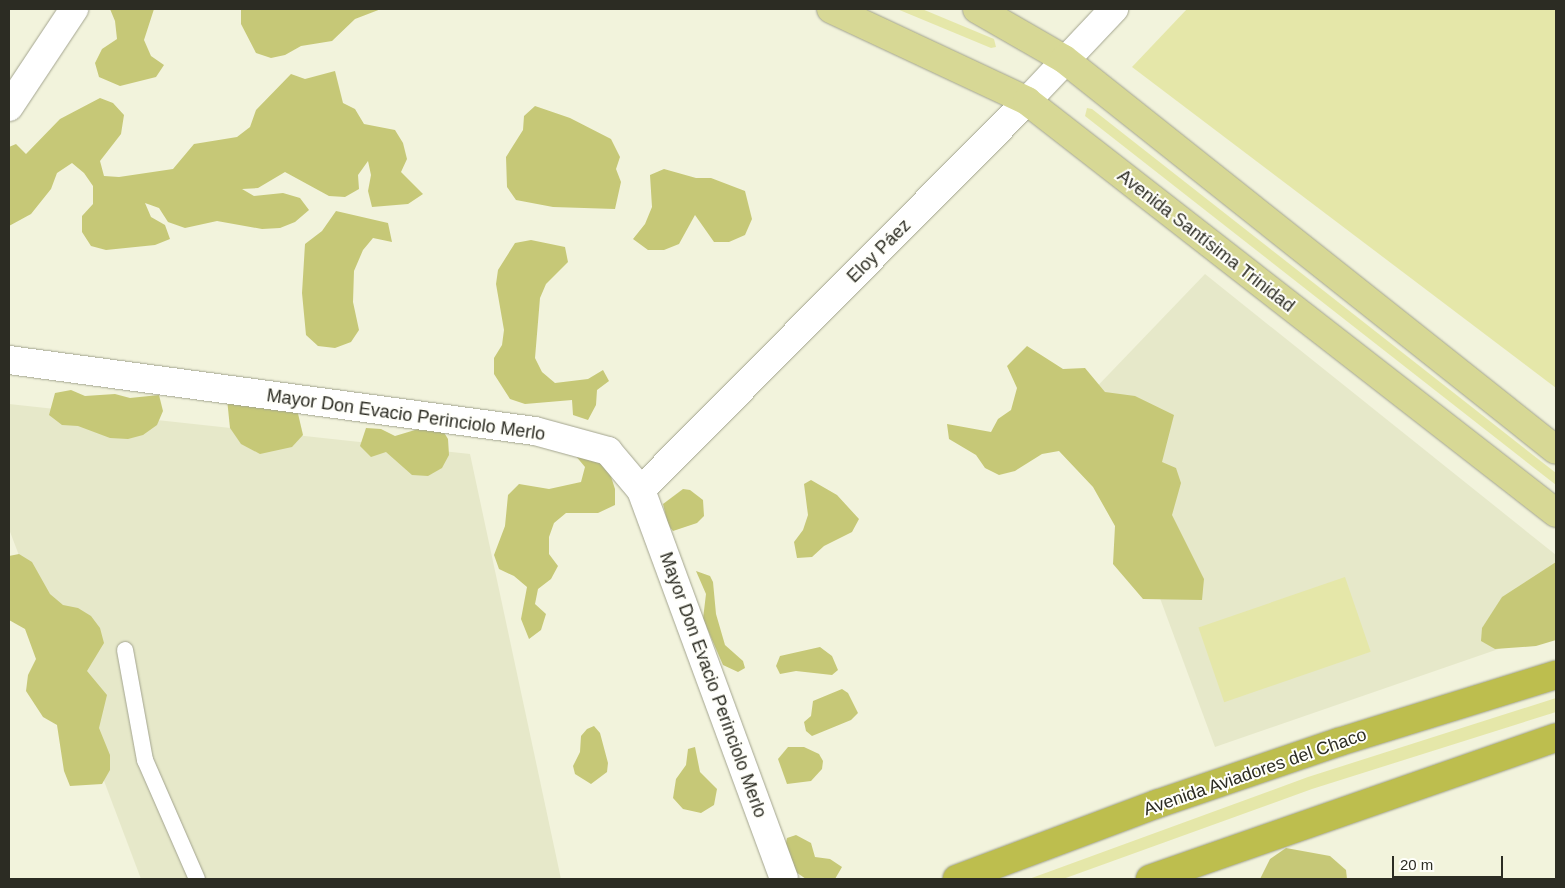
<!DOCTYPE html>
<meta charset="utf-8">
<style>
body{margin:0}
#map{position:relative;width:1565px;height:888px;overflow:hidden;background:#f2f3dc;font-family:Arial,sans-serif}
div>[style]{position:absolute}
.built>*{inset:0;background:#e6e8c9}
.green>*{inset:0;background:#e5e7a9;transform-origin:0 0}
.forest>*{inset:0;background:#c6c877}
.roads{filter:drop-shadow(0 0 1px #a3a48f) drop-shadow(0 0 1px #a3a48f)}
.lane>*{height:16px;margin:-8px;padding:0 8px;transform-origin:8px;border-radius:8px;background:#fff}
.street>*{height:28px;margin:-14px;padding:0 14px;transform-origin:14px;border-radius:14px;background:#fff}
.primary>*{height:28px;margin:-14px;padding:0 14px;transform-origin:14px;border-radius:14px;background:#d7d895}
.highway>*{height:28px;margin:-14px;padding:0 14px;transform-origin:14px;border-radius:14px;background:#bdbe4e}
span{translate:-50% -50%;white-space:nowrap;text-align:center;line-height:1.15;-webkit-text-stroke:4px #fffffa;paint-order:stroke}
.street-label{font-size:18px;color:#2c2c23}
.frame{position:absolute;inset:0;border:10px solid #2c2c23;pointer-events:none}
.scale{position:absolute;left:1392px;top:856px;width:111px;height:22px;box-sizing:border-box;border:2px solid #2c2c23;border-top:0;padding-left:6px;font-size:15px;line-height:18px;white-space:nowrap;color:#2c2c23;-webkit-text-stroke:4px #fffffa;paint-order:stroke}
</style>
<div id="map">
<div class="built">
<i style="clip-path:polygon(1205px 274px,1556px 555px,1556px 629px,1215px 747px,1086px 398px)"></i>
<i style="clip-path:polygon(9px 404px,470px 454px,561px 879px,141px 879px,9px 529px)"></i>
</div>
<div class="green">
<i style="clip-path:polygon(897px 9px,922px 9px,994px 39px,996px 47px,991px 48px)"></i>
<i style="clip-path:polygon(1187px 9px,1556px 9px,1556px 388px,1132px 67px)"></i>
<i style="clip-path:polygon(1087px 108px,1092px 109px,1556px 473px,1556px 485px,1085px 116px)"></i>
<i style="left:1345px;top:577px;width:79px;height:155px;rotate:71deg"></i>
<i style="clip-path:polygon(1556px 698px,1556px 712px,1312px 789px,1063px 879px,1029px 879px,1308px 777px)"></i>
</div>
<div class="forest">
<i style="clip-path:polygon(110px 9px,154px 9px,144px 40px,151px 56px,164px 65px,156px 77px,120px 86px,99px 77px,95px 63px,102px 49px,117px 39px,115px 21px)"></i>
<i style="clip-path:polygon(241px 9px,381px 9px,355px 19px,332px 41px,301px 46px,285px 55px,271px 58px,256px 53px,241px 24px)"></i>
<i style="clip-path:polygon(335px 71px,343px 103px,355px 109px,364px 124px,395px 130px,403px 143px,407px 159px,401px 172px,423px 194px,408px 204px,372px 207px,368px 191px,371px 175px,368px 161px,358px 175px,359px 189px,345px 197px,329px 196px,285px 172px,258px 188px,242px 189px,254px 196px,283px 193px,300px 198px,309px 210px,295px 222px,280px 228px,262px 229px,217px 221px,185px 228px,168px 222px,159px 208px,145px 203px,151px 217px,165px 225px,170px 239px,155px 245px,106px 250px,91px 246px,82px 232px,82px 216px,93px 204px,93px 186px,84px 173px,72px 163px,57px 173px,51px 189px,31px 214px,9px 226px,9px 147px,16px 144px,26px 154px,60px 119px,100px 98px,113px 103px,124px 115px,121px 134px,100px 161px,104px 176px,119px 177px,173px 169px,194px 144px,237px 137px,250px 127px,256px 110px,291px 74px,305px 79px)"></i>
<i style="clip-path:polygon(535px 106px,570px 118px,611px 139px,620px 157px,616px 169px,621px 182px,615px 209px,553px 207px,516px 200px,507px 187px,506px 157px,523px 130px,524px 116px)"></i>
<i style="clip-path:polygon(664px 169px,696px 178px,711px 178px,745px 191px,752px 219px,745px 235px,729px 242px,714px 242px,695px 215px,679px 244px,664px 250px,648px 250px,633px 239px,645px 224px,652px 207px,650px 175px)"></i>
<i style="clip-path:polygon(336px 211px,388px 223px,392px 242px,373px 238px,363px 250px,354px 271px,353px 302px,359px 330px,351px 342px,335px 348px,318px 346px,306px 335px,302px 293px,305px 244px,322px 231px)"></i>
<i style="clip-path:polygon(531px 240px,565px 247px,568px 262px,546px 284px,540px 298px,535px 358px,542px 372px,555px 383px,588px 379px,603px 370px,609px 381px,597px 390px,596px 405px,588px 420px,573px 415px,572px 400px,525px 404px,510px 399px,494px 374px,494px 358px,502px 345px,504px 330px,496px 284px,498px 270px,515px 243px)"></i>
<i style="clip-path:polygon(1027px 346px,1063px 369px,1085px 368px,1105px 392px,1135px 396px,1174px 415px,1162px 462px,1176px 468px,1181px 483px,1172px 515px,1204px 579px,1202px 600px,1143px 599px,1113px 564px,1115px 526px,1093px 487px,1059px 451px,1042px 454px,1015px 471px,999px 475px,985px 468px,976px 455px,949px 439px,947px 424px,991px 432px,998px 419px,1011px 410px,1017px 388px,1007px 366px)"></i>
<i style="clip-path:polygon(71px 390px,85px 396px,115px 394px,130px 398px,159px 395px,163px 411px,157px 425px,143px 435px,128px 439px,110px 438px,78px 426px,62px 425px,49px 415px,55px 393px)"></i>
<i style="clip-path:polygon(227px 399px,296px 405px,303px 435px,292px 447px,260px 454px,241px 444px,230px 428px)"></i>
<i style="clip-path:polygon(440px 426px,448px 439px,449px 455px,442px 468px,428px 476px,412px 475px,386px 452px,371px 457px,360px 446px,366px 428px,381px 429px,395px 436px,425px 427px)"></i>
<i style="clip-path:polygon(575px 455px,605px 458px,615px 489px,615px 505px,598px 513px,566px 513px,554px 523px,549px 537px,549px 554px,558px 566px,551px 579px,538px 589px,535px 604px,546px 614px,541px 630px,529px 639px,521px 619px,527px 587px,514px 576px,499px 569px,494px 555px,505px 526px,508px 495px,519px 484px,549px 489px,581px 482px,585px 467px)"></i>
<i style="clip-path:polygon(811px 480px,837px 495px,859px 519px,852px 532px,824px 546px,812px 557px,797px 558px,794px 542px,803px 530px,808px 515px,804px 484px)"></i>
<i style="clip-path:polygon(683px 489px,690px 490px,703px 500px,704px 516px,697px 523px,673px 531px,668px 525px,663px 504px)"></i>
<i style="clip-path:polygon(19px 554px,32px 562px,50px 594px,63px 605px,78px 608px,91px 616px,100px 628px,104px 643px,87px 671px,107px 695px,99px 728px,110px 755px,110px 770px,102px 784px,70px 786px,64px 771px,57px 725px,43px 717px,26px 691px,28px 675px,36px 659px,25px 629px,9px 620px,9px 556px)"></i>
<i style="clip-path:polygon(1556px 562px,1556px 640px,1536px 646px,1495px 649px,1481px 641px,1482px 628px,1502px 597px)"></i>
<i style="clip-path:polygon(696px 571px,710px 576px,713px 582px,716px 614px,725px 645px,743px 661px,745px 668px,738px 672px,723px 665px,703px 619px,706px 594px)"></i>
<i style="clip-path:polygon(820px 647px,832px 656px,838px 670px,832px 675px,796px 671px,780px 674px,776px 666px,780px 656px)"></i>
<i style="clip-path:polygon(842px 689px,848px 693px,858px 713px,851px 720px,812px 736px,806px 731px,804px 722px,811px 716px,813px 701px)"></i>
<i style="clip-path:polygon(594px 726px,600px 733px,608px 763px,607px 772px,591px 784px,575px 774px,573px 766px,580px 752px,581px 736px,587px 729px)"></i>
<i style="clip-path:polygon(695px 747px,700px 772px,717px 789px,714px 805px,701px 813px,683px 809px,673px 798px,676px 779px,686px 765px,688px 749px)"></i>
<i style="clip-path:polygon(788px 747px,804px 747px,819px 754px,823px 761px,822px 769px,811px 781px,787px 784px,778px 759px)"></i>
<i style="clip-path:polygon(796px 835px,811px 843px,815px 857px,830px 859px,842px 867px,835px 879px,806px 879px,790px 868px,784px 853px,787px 838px)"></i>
<i style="clip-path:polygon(1286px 848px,1330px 856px,1346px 870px,1347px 879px,1260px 879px,1270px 859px)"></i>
</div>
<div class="roads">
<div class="lane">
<i style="left:125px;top:650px;width:112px;rotate:79.7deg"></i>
<i style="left:145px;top:760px;width:130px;rotate:66.4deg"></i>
</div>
<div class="street">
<i style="left:9px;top:107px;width:118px;rotate:-56.4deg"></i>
<i style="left:9px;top:360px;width:531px;rotate:7.69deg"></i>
<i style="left:535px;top:431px;width:76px;rotate:15.3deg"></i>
<i style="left:608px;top:451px;width:51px;rotate:49.8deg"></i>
<i style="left:641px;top:490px;width:414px;rotate:69.8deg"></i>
<i style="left:641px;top:490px;width:548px;rotate:-45.22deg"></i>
<i style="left:1027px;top:101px;width:127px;rotate:-46.6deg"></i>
</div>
<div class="primary">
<i style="left:831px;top:9px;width:217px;rotate:25.1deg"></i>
<i style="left:1027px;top:101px;width:671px;rotate:37.91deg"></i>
<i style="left:977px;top:9px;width:100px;rotate:29.9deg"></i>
<i style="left:1064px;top:59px;width:628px;rotate:38.47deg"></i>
</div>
<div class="highway">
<i style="left:957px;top:879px;width:214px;rotate:-20.6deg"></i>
<i style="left:1157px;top:804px;width:192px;rotate:-18.8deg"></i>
<i style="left:1339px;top:742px;width:227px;rotate:-17.2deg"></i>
<i style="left:1150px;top:879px;width:430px;rotate:-19.2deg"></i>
</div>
</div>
<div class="street-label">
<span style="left:1206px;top:241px;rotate:38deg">Avenida Santísima Trinidad</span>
<span style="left:879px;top:251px;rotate:-45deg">Eloy Páez</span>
<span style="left:406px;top:415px;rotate:8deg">Mayor Don Evacio Perinciolo Merlo</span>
<span style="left:713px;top:685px;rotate:70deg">Mayor Don Evacio Perinciolo Merlo</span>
<span style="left:1255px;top:772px;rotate:-19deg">Avenida Aviadores del Chaco</span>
</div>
<div class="frame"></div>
<div class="scale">20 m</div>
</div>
